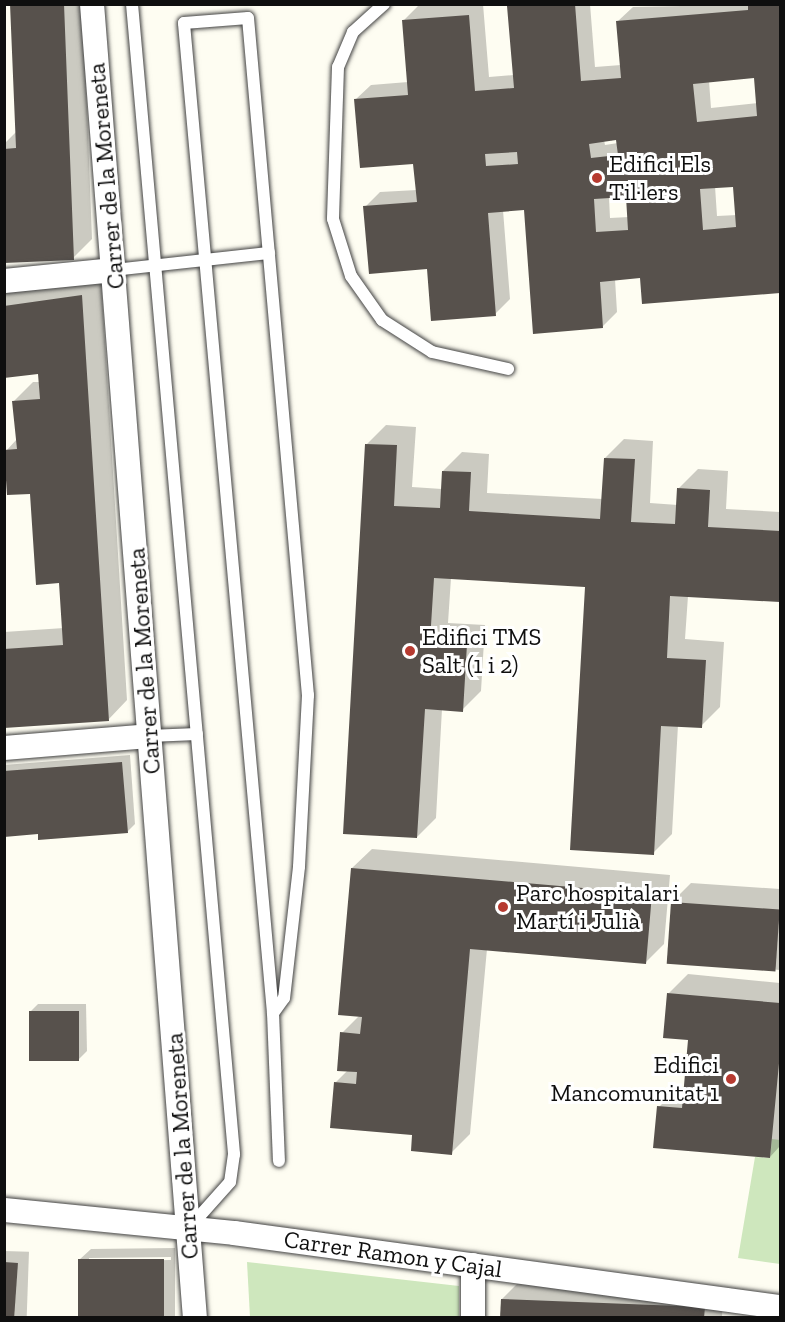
<!DOCTYPE html>
<meta charset="utf-8">
<style>
body{margin:0}
#map{position:relative;width:785px;height:1322px;overflow:hidden;background:#fefdf2;font-family:"Zilla Slab",serif}
div>[style]{position:absolute}
.green>*{inset:0;background:#cee7bd}
.shadow>*{inset:0;background:#0003;transform-origin:0 0}
.building>*{inset:0;background:#57514c;transform-origin:0 0}
.roads{filter:drop-shadow(0 0 2px #424242) drop-shadow(0 0 2px #424242)}
.lane>*{height:12px;margin:-6px;padding:0 6px;transform-origin:6px;border-radius:6px;background:#fff}
.street>*{height:24px;margin:-12px;padding:0 12px;transform-origin:12px;border-radius:12px;background:#fff}
.dots>*{width:16px;height:16px;translate:-50% -50%;box-sizing:border-box;border:3px solid #fff;border-radius:50%}
span{translate:-50% -50%;white-space:nowrap;text-align:center;line-height:1.15;-webkit-text-stroke:6px #fff;paint-order:stroke}
.poi-label{font-size:24px;color:#0f0f0f}
.left{translate:0 -50%;text-align:left}
.right{translate:-100% -50%;text-align:right}
.street-label{font-size:24px;color:#0f0f0f}
.frame{position:absolute;inset:0;border:6px solid #0f0f0f;pointer-events:none}
</style>
<div id="map">
<div class="green">
<i style="clip-path:polygon(772px 1139px,780px 1140px,780px 1264px,738px 1258px,755px 1157px,770px 1158px)"></i>
<i style="clip-path:polygon(247px 1262px,459px 1286px,459px 1317px,250px 1317px)"></i>
</div>
<div class="shadow">
<i style="clip-path:polygon(11px 4px,83px 4px,92px 239px,73px 258px,4px 262px,4px 144px,16px 132px)"></i>
<i style="clip-path:polygon(evenodd,483px 4px,489px 77px,514px 75px,511px 4px,590px 4px,595px 67px,621px 65px,618px 21px,633px 7px,780px 4px,780px 291px,644px 302px,642px 277px,615px 279px,617px 312px,602px 327px,525px 209px,503px 210px,510px 299px,495px 314px,428px 268px,365px 207px,380px 192px,417px 190px,415px 163px,356px 99px,371px 85px,408px 82px,403px 21px,418px 6px,483px 4px,755px 77px,758px 103px,711px 108px,709px 81px,755px 77px,483px 4px,617px 139px,618px 143px,605px 145px,604px 140px,617px 139px,483px 4px,735px 185px,737px 215px,717px 216px,715px 186px,735px 185px,483px 4px,628px 196px,629px 217px,610px 218px,609px 197px,628px 196px)"></i>
<i style="clip-path:polygon(101px 277px,127px 700px,108px 720px,4px 727px,4px 632px,64px 628px,61px 582px,31px 492px,6px 451px,17px 439px,14px 401px,33px 382px,40px 382px,40px 373px,4px 376px,4px 289px)"></i>
<i style="clip-path:polygon(386px 425px,416px 427px,412px 487px,442px 489px,443px 471px,462px 452px,489px 454px,487px 493px,603px 499px,605px 458px,624px 439px,653px 441px,650px 503px,678px 505px,679px 488px,698px 469px,728px 471px,726px 509px,780px 512px,780px 601px,688px 596px,685px 639px,724px 642px,720px 707px,701px 726px,678px 725px,672px 834px,653px 853px,587px 586px,451px 578px,448px 623px,485px 625px,481px 691px,462px 710px,442px 709px,436px 818px,417px 837px,367px 444px)"></i>
<i style="clip-path:polygon(130px 755px,135px 824px,127px 832px,4px 832px,4px 765px)"></i>
<i style="clip-path:polygon(372px 849px,670px 875px,664px 944px,645px 963px,487px 949px,470px 1134px,451px 1153px,335px 1083px,348px 1070px,342px 1033px,360px 1015px,352px 868px)"></i>
<i style="clip-path:polygon(691px 883px,780px 889px,780px 970px,668px 962px,672px 902px)"></i>
<i style="clip-path:polygon(688px 974px,780px 983px,780px 1146px,770px 1157px,659px 1107px,678px 1088px,685px 1088px,690px 1039px,669px 993px)"></i>
<i style="clip-path:polygon(38px 1004px,86px 1004px,87px 1051px,79px 1059px,30px 1012px)"></i>
<i style="clip-path:polygon(evenodd,175px 1248px,175px 1318px,80px 1318px,79px 1260px,91px 1249px,175px 1248px,171px 1257px,171px 1260px,89px 1261px,89px 1258px,171px 1257px)"></i>
<i style="left:4px;top:1251px;width:25px;height:67px;rotate:2deg"></i>
<i style="clip-path:polygon(521px 1280px,723px 1288px,722px 1318px,501px 1318px,502px 1299px)"></i>
</div>
<div class="building">
<i style="clip-path:polygon(10px 4px,64px 4px,74px 260px,4px 263px,4px 149px,16px 148px)"></i>
<i style="clip-path:polygon(evenodd,575px 4px,581px 81px,621px 78px,616px 21px,748px 10px,748px 4px,780px 4px,780px 293px,642px 304px,640px 278px,600px 282px,603px 328px,533px 334px,524px 210px,488px 213px,496px 316px,431px 321px,427px 269px,369px 274px,363px 206px,417px 202px,413px 164px,360px 168px,354px 99px,408px 95px,402px 20px,469px 15px,475px 91px,514px 88px,507px 6px,575px 4px,754px 78px,757px 116px,697px 122px,693px 84px,754px 78px,575px 4px,616px 140px,618px 155px,591px 158px,589px 144px,616px 140px,575px 4px,517px 152px,518px 164px,486px 166px,485px 154px,517px 152px,575px 4px,733px 187px,736px 227px,703px 230px,700px 189px,733px 187px,575px 4px,626px 197px,628px 230px,596px 232px,594px 199px,626px 197px)"></i>
<i style="clip-path:polygon(82px 295px,109px 721px,4px 728px,4px 649px,63px 645px,59px 583px,36px 585px,30px 494px,7px 495px,4px 450px,17px 449px,12px 401px,40px 399px,38px 374px,4px 378px,4px 306px)"></i>
<i style="clip-path:polygon(365px 444px,397px 445px,394px 506px,440px 508px,442px 471px,471px 472px,469px 511px,600px 519px,604px 458px,635px 459px,631px 522px,675px 524px,677px 488px,710px 490px,708px 527px,780px 531px,780px 602px,670px 596px,667px 658px,706px 660px,702px 728px,661px 726px,654px 855px,570px 850px,585px 587px,434px 578px,430px 641px,467px 644px,463px 712px,425px 709px,417px 838px,343px 834px)"></i>
<i style="clip-path:polygon(122px 762px,128px 833px,38px 840px,38px 834px,4px 837px,4px 771px)"></i>
<i style="clip-path:polygon(351px 868px,652px 894px,646px 964px,470px 949px,452px 1155px,411px 1151px,412px 1135px,330px 1128px,334px 1082px,356px 1084px,357px 1072px,337px 1071px,340px 1032px,360px 1034px,362px 1017px,338px 1015px)"></i>
<i style="left:671px;top:902px;width:109px;height:62px;rotate:4deg"></i>
<i style="clip-path:polygon(667px 993px,780px 1003px,780px 1053px,770px 1158px,653px 1148px,657px 1106px,682px 1108px,688px 1040px,663px 1038px)"></i>
<i style="left:29px;top:1011px;width:50px;height:50px"></i>
<i style="left:164px;top:1259px;width:59px;height:86px;rotate:90deg"></i>
<i style="left:4px;top:1262px;width:14px;height:56px;rotate:4deg"></i>
<i style="clip-path:polygon(501px 1299px,705px 1307px,704px 1318px,500px 1318px)"></i>
</div>
<div class="roads">
<div class="lane">
<i style="left:132px;top:4px;width:1155px;rotate:84.93deg"></i>
<i style="left:234px;top:1154px;width:28px;rotate:98deg"></i>
<i style="left:230px;top:1182px;width:62px;rotate:131.7deg"></i>
<i style="left:384px;top:4px;width:42px;rotate:137.9deg"></i>
<i style="left:353px;top:32px;width:38px;rotate:113deg"></i>
<i style="left:338px;top:67px;width:152px;rotate:91.9deg"></i>
<i style="left:333px;top:219px;width:60px;rotate:72.5deg"></i>
<i style="left:351px;top:276px;width:54px;rotate:54.8deg"></i>
<i style="left:382px;top:320px;width:59px;rotate:32.6deg"></i>
<i style="left:432px;top:352px;width:78px;rotate:12.6deg"></i>
<i style="left:248px;top:18px;width:680px;rotate:84.94deg"></i>
<i style="left:308px;top:695px;width:172px;rotate:93deg"></i>
<i style="left:299px;top:867px;width:132px;rotate:96.5deg"></i>
<i style="left:284px;top:998px;width:19px;rotate:126deg"></i>
<i style="left:273px;top:1013px;width:994px;rotate:-95.14deg"></i>
<i style="left:184px;top:23px;width:64px;rotate:-4.5deg"></i>
<i style="left:114px;top:270px;width:156px;rotate:-6.3deg"></i>
<i style="left:149px;top:736px;width:48px;rotate:-2.4deg"></i>
<i style="left:273px;top:1013px;width:148px;rotate:87.7deg"></i>
</div>
<div class="street">
<i style="left:92px;top:4px;width:1318px;rotate:85.52deg"></i>
<i style="left:4px;top:281px;width:111px;rotate:-5.7deg"></i>
<i style="left:4px;top:748px;width:145px;rotate:-4.7deg"></i>
<i style="left:4px;top:1210px;width:231px;rotate:5.7deg"></i>
<i style="left:234px;top:1233px;width:551px;rotate:7.72deg"></i>
<i style="left:473px;top:1318px;width:53px;rotate:-90deg"></i>
</div>
</div>
<div class="dots">
<i style="left:597px;top:178px;background:#b63a30"></i>
<i style="left:410px;top:651px;background:#b63a30"></i>
<i style="left:503px;top:907px;background:#b63a30"></i>
<i style="left:731px;top:1079px;background:#b63a30"></i>
</div>
<div class="poi-label">
<span class="left" style="left:609px;top:178px">Edifici Els<br>Til·lers</span>
<span class="left" style="left:422px;top:651px">Edifici TMS<br>Salt (1 i 2)</span>
<span class="left" style="left:516px;top:907px">Parc hospitalari<br>Martí i Julià</span>
<span class="right" style="left:719px;top:1079px">Edifici<br>Mancomunitat 1</span>
</div>
<div class="street-label">
<span style="left:106px;top:176px;rotate:-95deg">Carrer de la Moreneta</span>
<span style="left:144px;top:661px;rotate:-94deg">Carrer de la Moreneta</span>
<span style="left:182px;top:1146px;rotate:-94deg">Carrer de la Moreneta</span>
<span style="left:393px;top:1254px;rotate:8deg">Carrer Ramon y Cajal</span>
</div>
<div class="frame"></div>
</div>
